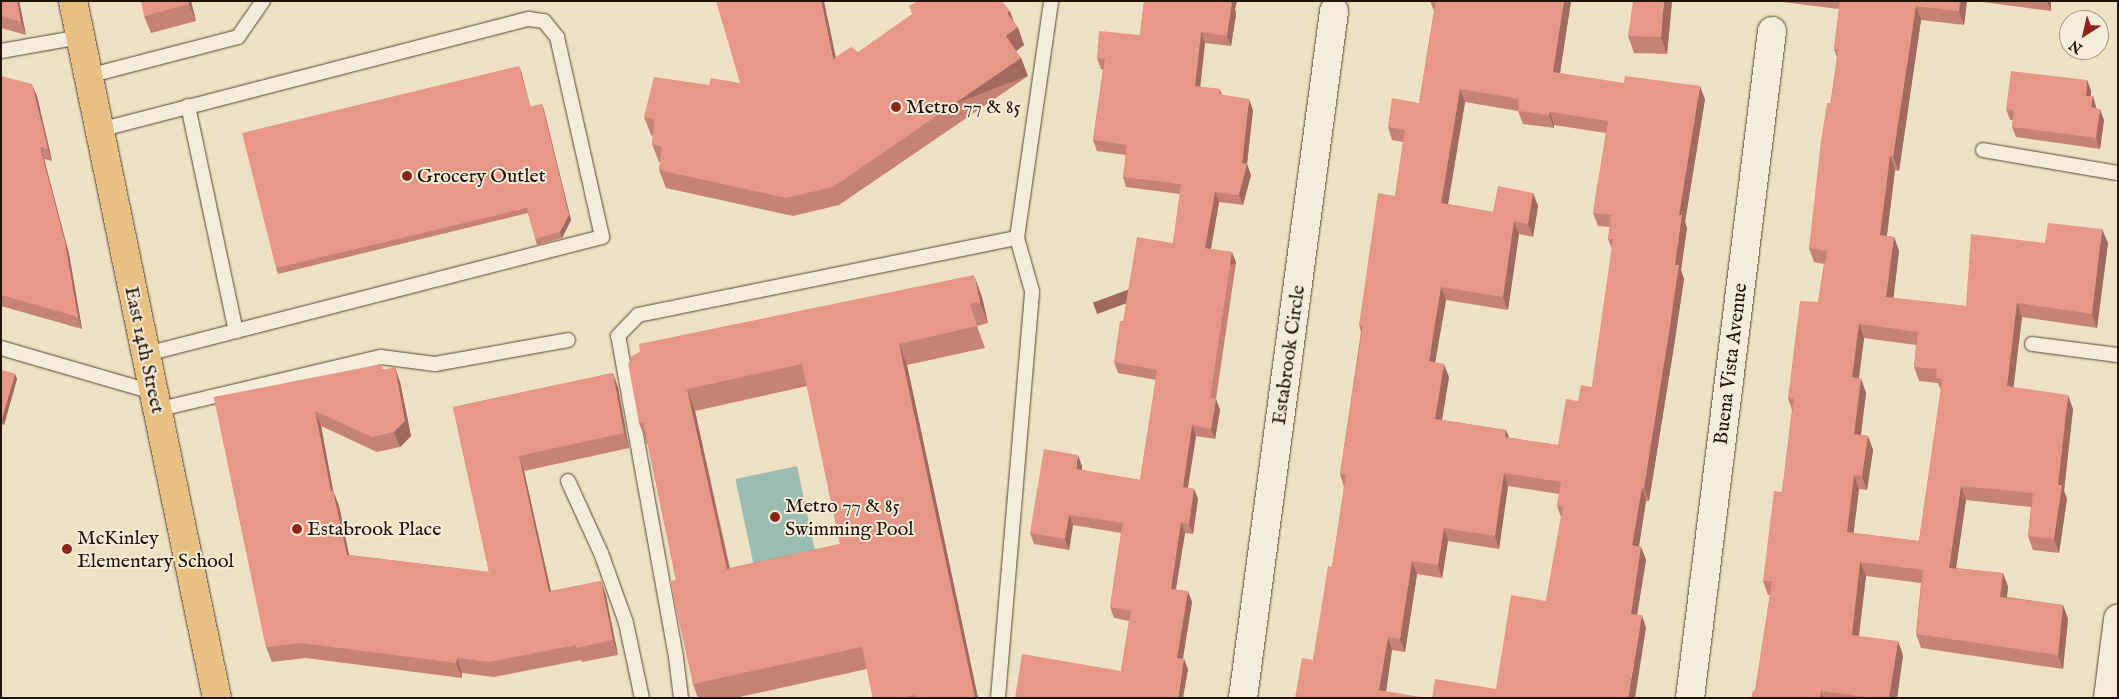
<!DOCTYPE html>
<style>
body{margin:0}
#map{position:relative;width:2119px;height:699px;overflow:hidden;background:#eee1c3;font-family:"IM FELL English",serif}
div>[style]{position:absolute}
.water>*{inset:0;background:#99beb1;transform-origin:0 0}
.roads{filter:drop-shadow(0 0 1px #554635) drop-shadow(0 0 1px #554635)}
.service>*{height:14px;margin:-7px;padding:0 7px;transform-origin:7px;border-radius:7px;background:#f4ecd8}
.minor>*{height:28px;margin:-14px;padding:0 14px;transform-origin:14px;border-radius:14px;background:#f4ecd8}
.tertiary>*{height:28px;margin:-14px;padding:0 14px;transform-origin:14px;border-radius:14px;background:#f4ecd8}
.primary>*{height:28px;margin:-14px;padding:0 14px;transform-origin:14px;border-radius:14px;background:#e7c082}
.wall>*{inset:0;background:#c68274}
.shaded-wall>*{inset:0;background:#a16a5e;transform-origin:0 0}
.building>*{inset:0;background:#e69787}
.dots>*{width:14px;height:14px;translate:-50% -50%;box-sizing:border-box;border:2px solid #f4ecd8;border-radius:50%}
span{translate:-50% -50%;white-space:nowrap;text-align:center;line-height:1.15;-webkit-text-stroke:4px #f4ecd8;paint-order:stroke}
.poi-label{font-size:20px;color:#221306}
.left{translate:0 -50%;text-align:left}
.street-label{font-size:20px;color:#221306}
.frame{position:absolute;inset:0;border:2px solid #221306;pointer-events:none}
.north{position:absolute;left:2059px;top:10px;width:50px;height:50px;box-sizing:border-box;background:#f4ecd8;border:1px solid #a09584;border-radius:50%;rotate:215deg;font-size:14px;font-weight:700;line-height:20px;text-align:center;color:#221306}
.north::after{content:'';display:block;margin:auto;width:18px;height:22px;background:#8f2418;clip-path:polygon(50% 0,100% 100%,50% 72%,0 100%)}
</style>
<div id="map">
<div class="water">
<i style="left:797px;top:466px;width:91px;height:63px;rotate:78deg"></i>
</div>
<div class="roads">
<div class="service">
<i style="left:1px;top:51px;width:80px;rotate:-10deg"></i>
<i style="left:88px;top:76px;width:155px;rotate:-14.6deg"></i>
<i style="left:238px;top:37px;width:44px;rotate:-55.2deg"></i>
<i style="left:188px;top:106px;width:230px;rotate:78deg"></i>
<i style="left:99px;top:130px;width:444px;rotate:-14.5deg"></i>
<i style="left:529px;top:19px;width:15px;rotate:8deg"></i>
<i style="left:544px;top:21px;width:21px;rotate:51deg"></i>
<i style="left:557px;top:37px;width:205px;rotate:77.3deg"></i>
<i style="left:602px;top:237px;width:472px;rotate:165.6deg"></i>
<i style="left:1983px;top:150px;width:137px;rotate:9.7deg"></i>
<i style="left:2032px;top:344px;width:87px;rotate:7.3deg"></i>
<i style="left:1px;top:348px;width:157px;rotate:16.2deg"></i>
<i style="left:156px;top:410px;width:231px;rotate:-13.3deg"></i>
<i style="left:381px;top:357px;width:54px;rotate:7.4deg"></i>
<i style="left:435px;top:364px;width:135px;rotate:-10.2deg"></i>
<i style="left:568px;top:481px;width:79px;rotate:65.4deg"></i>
<i style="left:601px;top:553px;width:74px;rotate:70.3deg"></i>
<i style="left:626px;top:623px;width:77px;rotate:78deg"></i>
<i style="left:681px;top:698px;width:41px;rotate:-97deg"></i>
<i style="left:676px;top:657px;width:326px;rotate:-100.2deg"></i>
<i style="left:618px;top:336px;width:29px;rotate:-46deg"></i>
<i style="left:638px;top:315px;width:387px;rotate:-11.5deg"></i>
<i style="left:998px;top:698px;width:408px;rotate:-85.2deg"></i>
<i style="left:1032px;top:291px;width:55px;rotate:-105.8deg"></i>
<i style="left:1017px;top:238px;width:239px;rotate:-81.8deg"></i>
</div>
<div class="minor">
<i style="left:1243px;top:698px;width:693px;rotate:-82.45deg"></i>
<i style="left:1690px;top:698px;width:672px;rotate:-82.99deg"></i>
</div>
<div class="tertiary">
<i style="left:2108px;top:698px;width:80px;rotate:-82.8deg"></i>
</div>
<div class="primary">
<i style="left:73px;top:1px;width:712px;rotate:78.33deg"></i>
</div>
</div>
<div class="wall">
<i style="clip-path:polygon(1px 1px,19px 1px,26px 35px,1px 28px)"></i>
<i style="clip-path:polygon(191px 1px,196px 21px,151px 33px,144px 16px)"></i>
<i style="clip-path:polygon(1144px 1px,1237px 1px,1235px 9px,1236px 14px,1231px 46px,1205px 43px,1200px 87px,1220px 89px,1222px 95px,1253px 110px,1247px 164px,1251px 175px,1243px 205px,1219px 202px,1211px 249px,1232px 252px,1236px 263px,1216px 399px,1220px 410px,1215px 439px,1196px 436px,1188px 488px,1194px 489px,1198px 499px,1193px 534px,1185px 533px,1176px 590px,1192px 602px,1183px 659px,1184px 659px,1188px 670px,1121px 671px,1129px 621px,1114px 618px,1110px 607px,1121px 533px,1073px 525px,1069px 550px,1034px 544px,1030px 533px,1082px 466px,1082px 470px,1140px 480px,1156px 380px,1118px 373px,1114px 362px,1123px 321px,1173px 243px,1180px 194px,1126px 187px,1123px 177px,1126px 155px,1097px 151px,1093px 140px,1103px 70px,1101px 69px,1097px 58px,1140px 35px)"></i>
<i style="clip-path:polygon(evenodd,1430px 1px,1571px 1px,1560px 73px,1705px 99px,1685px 222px,1687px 228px,1681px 270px,1684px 279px,1674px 346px,1649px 501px,1646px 501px,1639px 546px,1641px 547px,1646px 560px,1637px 615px,1646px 628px,1496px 689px,1546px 601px,1561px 517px,1557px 506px,1559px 494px,1508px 486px,1499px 549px,1448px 541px,1442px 578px,1417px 574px,1405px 652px,1392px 650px,1386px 691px,1295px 698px,1313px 660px,1332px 567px,1344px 487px,1340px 474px,1361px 332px,1359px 325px,1395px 196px,1403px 142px,1392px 140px,1388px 127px,1419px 103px,1434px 11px,1430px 1px,1465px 102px,1518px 111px,1523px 124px,1554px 128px,1554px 125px,1606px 133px,1593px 213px,1598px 226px,1610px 227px,1608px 239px,1612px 249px,1592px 387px,1578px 401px,1558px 445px,1509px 438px,1506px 430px,1442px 420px,1449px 377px,1435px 362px,1446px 300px,1508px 310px,1519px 234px,1533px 237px,1538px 206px,1533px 193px,1493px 212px,1448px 204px,1465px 102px)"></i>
<i style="clip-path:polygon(1672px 1px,1667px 54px,1634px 53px,1628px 36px)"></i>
<i style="clip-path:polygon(evenodd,1774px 1px,1967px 1px,1964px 25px,1921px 20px,1899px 171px,1895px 170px,1887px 236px,1894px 237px,1899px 251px,1893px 298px,1966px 306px,2045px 243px,2108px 243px,2097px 328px,2022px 317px,2013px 387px,2073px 409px,2064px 491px,2067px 499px,2059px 553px,2033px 550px,2028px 536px,2031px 507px,1966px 500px,1956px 568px,2003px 573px,2008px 587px,2007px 597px,2063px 605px,2068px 619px,2063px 669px,1921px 648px,1916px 634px,1921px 583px,1866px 576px,1859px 636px,1903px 655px,1897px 698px,1751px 698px,1755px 691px,1770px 595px,1768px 595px,1763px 581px,1782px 492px,1792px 410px,1788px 398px,1818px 302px,1824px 264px,1814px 262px,1809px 248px,1837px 58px,1834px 49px,1839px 9px,1774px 1px,1864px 338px,1916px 345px,1914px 367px,1919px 381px,1938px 383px,1941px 391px,1919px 541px,1853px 533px,1859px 489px,1867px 490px,1873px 450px,1868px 436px,1861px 435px,1866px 393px,1861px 379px,1859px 378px,1864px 338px)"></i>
<i style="clip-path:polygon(1975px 1px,2051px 1px,2051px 11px)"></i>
<i style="clip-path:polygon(1014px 22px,1024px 45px,1016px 51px,1021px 58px,1028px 76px,839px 205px,793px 216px,666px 188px,659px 170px,660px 162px,659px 162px,652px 144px,653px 136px,651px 135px,644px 117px,709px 85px,740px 83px,858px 52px)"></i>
<i style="clip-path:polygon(521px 71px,530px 107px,542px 104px,544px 109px,571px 220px,562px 238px,537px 245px,528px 213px,278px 274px,276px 268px)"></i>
<i style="clip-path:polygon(1px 76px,37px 96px,52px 161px,44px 159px,69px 254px,82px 329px,1px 306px)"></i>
<i style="clip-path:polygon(2087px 80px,2091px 91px,2091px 96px,2093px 96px,2096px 108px,2104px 120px,2100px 149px,2016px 137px,2012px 127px,2013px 120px,2010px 120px,2006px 109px)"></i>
<i style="clip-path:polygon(evenodd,982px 297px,988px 323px,977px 326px,985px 348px,907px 365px,978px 698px,873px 698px,867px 669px,735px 698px,698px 698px,693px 684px,676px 580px,648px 444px,647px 445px,639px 423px,631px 362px,640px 352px,982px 297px,807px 386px,840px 544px,730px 568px,695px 411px,807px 386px)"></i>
<i style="clip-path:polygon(384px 369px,400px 382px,411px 436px,400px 447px,377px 452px,321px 426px,333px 491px,339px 506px,349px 555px,489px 572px,453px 407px,613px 373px,618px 388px,629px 448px,524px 471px,551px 591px,601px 581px,606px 596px,618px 655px,582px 662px,581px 660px,494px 677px,462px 673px,462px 678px,306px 658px,272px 662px,266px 647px,214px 397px)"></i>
<i style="clip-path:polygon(1px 370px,15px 374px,17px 379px,4px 425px,1px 424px)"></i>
</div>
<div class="shaded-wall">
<i style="clip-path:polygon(17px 1px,19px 1px,26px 35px,21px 22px)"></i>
<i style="clip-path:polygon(189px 1px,191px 1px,196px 21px,189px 4px)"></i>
<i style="clip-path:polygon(821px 1px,824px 1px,840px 77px,833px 59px)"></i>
<i style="clip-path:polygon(1230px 1px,1237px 1px,1235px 9px,1236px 14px,1231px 46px,1227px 36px)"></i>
<i style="clip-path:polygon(1564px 1px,1571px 1px,1558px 85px,1553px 72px)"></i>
<i style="clip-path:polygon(1664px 1px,1672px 1px,1667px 54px,1661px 37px)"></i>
<i style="clip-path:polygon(1960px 1px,1967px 1px,1964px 25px,1959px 11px)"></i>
<i style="clip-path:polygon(2047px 1px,2051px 1px,2051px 11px)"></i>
<i style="clip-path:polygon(1916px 6px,1921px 20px,1899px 171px,1893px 157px)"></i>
<i style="clip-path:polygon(1010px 11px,1016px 28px,1018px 27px,1024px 45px,1012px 54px,1006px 36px,1007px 13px)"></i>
<i style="clip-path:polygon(1201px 32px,1205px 43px,1199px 97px,1195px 86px)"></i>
<i style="left:1021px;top:58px;width:19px;height:228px;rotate:69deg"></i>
<i style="clip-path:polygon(519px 66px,521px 71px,532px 113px,530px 107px)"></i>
<i style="clip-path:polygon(2087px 80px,2091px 91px,2090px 107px,2086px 96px)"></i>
<i style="clip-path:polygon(32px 84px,37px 96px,52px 161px,48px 149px)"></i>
<i style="clip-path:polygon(1700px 86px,1705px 99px,1685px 222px,1687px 228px,1681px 270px,1684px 279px,1674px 346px,1649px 501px,1644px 488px,1679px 215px)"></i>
<i style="clip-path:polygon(1460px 89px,1465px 102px,1446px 216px,1441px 203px)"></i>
<i style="clip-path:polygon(2093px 96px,2096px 107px,2095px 118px,2091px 107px)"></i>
<i style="clip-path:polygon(1249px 99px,1253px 110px,1247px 164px,1251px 175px,1243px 205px,1239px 195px)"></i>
<i style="clip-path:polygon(542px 104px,571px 220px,562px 238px,560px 232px)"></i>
<i style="clip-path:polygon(2100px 109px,2104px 120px,2100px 149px,2096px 138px)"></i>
<i style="clip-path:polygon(1550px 112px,1554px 125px,1554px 128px,1549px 115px)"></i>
<i style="clip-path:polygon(40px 147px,44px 159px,69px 254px,82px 329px,78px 317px)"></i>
<i style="clip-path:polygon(1890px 156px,1895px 170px,1885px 249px,1880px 235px)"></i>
<i style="clip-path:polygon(1215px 192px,1219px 202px,1209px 259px,1205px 248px)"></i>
<i style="clip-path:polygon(1533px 193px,1538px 206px,1533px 237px,1528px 224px)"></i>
<i style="clip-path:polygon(1514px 221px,1519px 234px,1508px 310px,1503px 297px)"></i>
<i style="clip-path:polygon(2102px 229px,2108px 243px,2097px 328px,2092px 314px)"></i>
<i style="clip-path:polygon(1894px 237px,1899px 251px,1892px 311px,1886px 297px)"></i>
<i style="left:1232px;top:252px;width:12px;height:148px;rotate:70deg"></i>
<i style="clip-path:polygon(974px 275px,982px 297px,988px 323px,980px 302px)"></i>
<i style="clip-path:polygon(1441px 287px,1446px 300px,1433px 375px,1429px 361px)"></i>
<i style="clip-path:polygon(2017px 303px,2022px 317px,2012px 400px,2007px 386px)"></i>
<i style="clip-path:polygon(1859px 324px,1864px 338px,1857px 391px,1852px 377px)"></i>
<i style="clip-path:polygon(899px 344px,907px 365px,978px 698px,975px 698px)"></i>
<i style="clip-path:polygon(1444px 364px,1449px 377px,1440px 432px,1435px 419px)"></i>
<i style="clip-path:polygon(395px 367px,400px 382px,411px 436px,400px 447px,394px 432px)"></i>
<i style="clip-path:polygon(613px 373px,618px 388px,629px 448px,624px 433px)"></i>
<i style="clip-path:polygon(15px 374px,17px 379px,4px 425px,2px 419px)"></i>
<i style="clip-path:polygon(1861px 379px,1866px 393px,1859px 448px,1854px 434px)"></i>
<i style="clip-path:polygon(687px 389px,695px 411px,734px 591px,727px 569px)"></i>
<i style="clip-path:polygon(2068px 395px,2073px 409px,2064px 491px,2067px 499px,2059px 553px,2054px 539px,2058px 485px)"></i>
<i style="clip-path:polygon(1216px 399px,1220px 410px,1215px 439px,1211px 429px)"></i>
<i style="clip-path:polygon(315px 411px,321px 426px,336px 506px,331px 491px)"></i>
<i style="clip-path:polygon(1192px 425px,1196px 436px,1186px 498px,1183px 487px)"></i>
<i style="clip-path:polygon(1506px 430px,1511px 443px,1505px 437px)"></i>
<i style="clip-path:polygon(1868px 436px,1873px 450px,1867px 490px,1862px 476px)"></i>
<i style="clip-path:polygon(1078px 455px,1082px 466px,1080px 480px,1076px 469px)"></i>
<i style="clip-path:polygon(519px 456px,524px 471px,554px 606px,549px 592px)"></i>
<i style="clip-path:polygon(1504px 473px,1508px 486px,1499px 549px,1495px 536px)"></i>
<i style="clip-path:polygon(1854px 475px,1859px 489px,1852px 546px,1847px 532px)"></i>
<i style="clip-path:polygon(1961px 486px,1966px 500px,1954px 582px,1949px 568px)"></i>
<i style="clip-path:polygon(1642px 488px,1646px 501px,1637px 558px,1632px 545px)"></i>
<i style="clip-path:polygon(1194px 489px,1198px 499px,1193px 534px,1189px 524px)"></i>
<i style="clip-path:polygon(333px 491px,339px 506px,352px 570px,347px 555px)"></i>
<i style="clip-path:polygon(1069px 515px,1073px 525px,1069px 550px,1065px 539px)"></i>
<i style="clip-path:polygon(1181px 522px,1185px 533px,1174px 599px,1171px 589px)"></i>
<i style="clip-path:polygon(1444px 528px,1448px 541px,1442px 578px,1438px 565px)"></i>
<i style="clip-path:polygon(1641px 547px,1646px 560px,1635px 627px,1631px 614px)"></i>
<i style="clip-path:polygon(1412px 561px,1417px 574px,1405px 652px,1400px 639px)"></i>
<i style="clip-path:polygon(1860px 562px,1866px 576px,1857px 649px,1852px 635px)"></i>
<i style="clip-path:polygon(2003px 573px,2008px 587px,2005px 611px,2000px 597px)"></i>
<i style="clip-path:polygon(601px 581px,606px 596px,618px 655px,613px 640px)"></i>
<i style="clip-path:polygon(1188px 591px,1192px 602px,1181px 669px,1177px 658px)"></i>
<i style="clip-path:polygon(2063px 605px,2068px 619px,2063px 669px,2058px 655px)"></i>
<i style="clip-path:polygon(1642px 615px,1646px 628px,1635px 698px,1628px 698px)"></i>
<i style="clip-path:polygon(1388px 637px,1392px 650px,1385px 698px,1379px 690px)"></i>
<i style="clip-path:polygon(1898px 641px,1903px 655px,1897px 698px,1889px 698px)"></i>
<i style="clip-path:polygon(457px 658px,462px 673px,462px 678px,456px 663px)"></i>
<i style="clip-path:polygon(1184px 659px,1188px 670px,1183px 698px,1178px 698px)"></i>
<i style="clip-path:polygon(1821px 691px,1823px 698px,1820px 698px)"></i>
</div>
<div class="building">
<i style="clip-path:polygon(1px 1px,17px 1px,21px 22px,1px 16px)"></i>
<i style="clip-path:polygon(141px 1px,189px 1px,189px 4px,144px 16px)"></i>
<i style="clip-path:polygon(716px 1px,821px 1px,833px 59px,851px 47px,858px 52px,912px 14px,909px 6px,918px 1px,1002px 1px,1010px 11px,1007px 13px,1018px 27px,1006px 36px,1021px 58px,833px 187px,786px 198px,659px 170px,662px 147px,652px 144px,655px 119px,644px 117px,654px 77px,709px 85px,711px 78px,740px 83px)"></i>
<i style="clip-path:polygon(1144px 1px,1230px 1px,1230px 2px,1232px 3px,1227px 36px,1201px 32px,1195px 86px,1220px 89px,1219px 94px,1249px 99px,1242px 163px,1247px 164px,1239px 195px,1215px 192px,1205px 248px,1232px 252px,1210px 398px,1216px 399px,1211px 429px,1192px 425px,1183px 487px,1194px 489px,1189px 524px,1181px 522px,1171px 589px,1188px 591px,1177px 658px,1184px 659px,1178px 698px,1015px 698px,1022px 654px,1121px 671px,1131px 611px,1110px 607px,1123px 523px,1069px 515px,1065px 539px,1030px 533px,1044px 449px,1078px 455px,1076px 469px,1140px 480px,1157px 370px,1114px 362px,1120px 321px,1123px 321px,1137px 237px,1173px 243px,1181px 184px,1123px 177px,1127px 145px,1093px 140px,1105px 59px,1097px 58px,1099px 31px,1140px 35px)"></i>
<i style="clip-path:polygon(evenodd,1436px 1px,1564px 1px,1553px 72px,1624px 83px,1625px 76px,1700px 86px,1679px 215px,1682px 215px,1675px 265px,1679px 265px,1669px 333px,1644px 488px,1642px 488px,1632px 545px,1641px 547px,1631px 614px,1642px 615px,1628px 698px,1432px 698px,1435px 679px,1496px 689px,1511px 595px,1546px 601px,1563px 507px,1557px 506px,1561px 482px,1504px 473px,1495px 536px,1444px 528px,1438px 565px,1412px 561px,1400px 639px,1388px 637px,1379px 690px,1427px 698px,1295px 698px,1302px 658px,1313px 660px,1328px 566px,1332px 567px,1346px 475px,1340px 474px,1363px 325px,1359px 325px,1378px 193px,1395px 196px,1405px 130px,1388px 127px,1392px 98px,1419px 103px,1436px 1px,1460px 89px,1519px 99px,1518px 111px,1549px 115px,1550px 112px,1608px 121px,1593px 213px,1611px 215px,1608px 239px,1613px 239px,1592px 387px,1581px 385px,1578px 401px,1566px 399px,1558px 445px,1505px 437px,1506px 430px,1435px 419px,1444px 364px,1429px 361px,1441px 287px,1503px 297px,1514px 221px,1528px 224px,1533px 193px,1498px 186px,1493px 212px,1441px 203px,1460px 89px)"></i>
<i style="clip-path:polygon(1633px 1px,1664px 1px,1661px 37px,1628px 36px)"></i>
<i style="clip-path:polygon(evenodd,1840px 1px,1960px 1px,1959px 11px,1916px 6px,1893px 157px,1890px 156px,1880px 235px,1894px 237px,1886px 297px,1966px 306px,1971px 234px,2045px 243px,2048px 223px,2102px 229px,2092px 314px,2017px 303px,2007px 386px,2068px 395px,2058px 485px,2062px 485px,2054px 539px,2028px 536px,2033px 493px,1961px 486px,1949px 568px,2003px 573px,2000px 597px,2063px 605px,2058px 655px,1916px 634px,1923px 570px,1860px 562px,1852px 635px,1898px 641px,1889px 698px,1874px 698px,1821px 691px,1820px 698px,1751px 698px,1753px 690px,1755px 691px,1772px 581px,1763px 581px,1774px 491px,1782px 492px,1794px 399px,1788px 398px,1800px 301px,1818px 302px,1827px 251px,1809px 248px,1821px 141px,1827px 103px,1831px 103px,1838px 49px,1834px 49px,1840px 1px,1859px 324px,1918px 332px,1914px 367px,1937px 369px,1936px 378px,1942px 379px,1919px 541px,1847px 532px,1854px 475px,1862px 476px,1868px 436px,1854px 434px,1861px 379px,1852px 377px,1859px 324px)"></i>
<i style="clip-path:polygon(519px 66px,530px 107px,542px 104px,569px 215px,560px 232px,535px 239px,527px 208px,276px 268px,242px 133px)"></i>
<i style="clip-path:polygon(2011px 71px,2087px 80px,2086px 96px,2093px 96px,2091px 107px,2100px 109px,2096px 138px,2012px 127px,2014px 110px,2006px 109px)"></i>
<i style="clip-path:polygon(1px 76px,32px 84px,48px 149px,40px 147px,65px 242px,78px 317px,1px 295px)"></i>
<i style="clip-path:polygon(evenodd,974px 275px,980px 302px,970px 304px,977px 326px,899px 344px,975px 698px,916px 698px,915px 695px,902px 698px,873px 698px,862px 647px,693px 684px,670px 581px,676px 580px,643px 422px,639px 423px,628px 363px,631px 362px,630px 357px,640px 352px,639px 344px,974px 275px,802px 364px,840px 544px,727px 569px,687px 389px,802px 364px)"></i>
<i style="clip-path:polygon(382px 364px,383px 370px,395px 367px,405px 421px,394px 432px,372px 437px,315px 411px,331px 491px,333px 491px,347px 555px,489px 572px,453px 407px,613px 373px,624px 433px,519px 456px,549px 592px,601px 581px,613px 640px,576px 648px,576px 645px,489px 662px,457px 658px,456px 663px,300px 643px,266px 647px,214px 397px)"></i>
<i style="clip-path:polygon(1px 370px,15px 374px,2px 419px,1px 419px)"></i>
</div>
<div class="dots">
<i style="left:896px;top:107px;background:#8f2418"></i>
<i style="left:407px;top:176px;background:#8f2418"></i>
<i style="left:775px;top:517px;background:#8f2418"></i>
<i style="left:297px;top:529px;background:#8f2418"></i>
<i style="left:67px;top:549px;background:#8f2418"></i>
</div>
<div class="poi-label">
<span class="left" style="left:906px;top:107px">Metro 77 &amp; 85</span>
<span class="left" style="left:417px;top:176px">Grocery Outlet</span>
<span class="left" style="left:785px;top:518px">Metro 77 &amp; 85<br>Swimming Pool</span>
<span class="left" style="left:307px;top:529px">Estabrook Place</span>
<span class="left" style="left:77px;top:550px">McKinley<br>Elementary School</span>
</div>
<div class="street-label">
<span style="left:144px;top:350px;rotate:78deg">East 14th Street</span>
<span style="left:1289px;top:355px;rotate:-82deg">Estabrook Circle</span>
<span style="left:1731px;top:364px;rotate:-83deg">Buena Vista Avenue</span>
</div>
<div class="frame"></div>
<div class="north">N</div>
</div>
